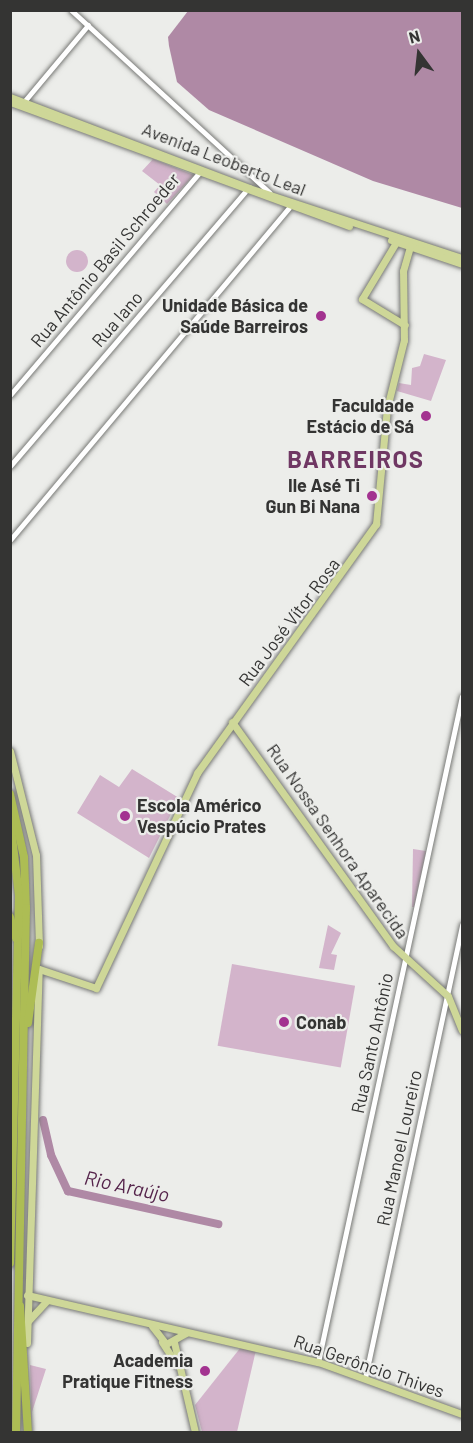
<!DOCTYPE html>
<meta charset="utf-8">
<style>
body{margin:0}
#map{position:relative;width:473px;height:1443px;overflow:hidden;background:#ecedea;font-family:Barlow,sans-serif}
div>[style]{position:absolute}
.green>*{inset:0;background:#d3b4cb;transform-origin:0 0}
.round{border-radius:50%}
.water>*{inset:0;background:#af89a5}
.river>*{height:8px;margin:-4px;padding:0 4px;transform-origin:4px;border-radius:4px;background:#af89a5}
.roads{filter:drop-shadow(0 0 2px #787976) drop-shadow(0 0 2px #787976)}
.minor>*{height:5px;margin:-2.5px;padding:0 2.5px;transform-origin:2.5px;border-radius:2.5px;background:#fff}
.major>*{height:7px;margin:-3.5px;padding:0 3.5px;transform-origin:3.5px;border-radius:3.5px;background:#ced798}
.highway>*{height:8px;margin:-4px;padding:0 4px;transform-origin:4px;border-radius:4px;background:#adbd54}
.dots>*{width:16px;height:16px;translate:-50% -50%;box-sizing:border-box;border:3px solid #ecedea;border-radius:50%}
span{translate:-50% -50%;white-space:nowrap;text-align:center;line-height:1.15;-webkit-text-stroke:4.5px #ecedea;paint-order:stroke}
.street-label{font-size:18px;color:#343433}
.poi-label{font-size:18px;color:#343433;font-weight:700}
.right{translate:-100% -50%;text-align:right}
.left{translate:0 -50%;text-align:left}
.water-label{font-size:20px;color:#55244b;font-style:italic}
.district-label{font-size:24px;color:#6f3763;font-weight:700;letter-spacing:1.5px}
.frame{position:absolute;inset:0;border:12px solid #343433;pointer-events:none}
.north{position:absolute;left:389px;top:24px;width:60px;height:60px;-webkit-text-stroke:4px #ecedea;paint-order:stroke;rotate:345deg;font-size:16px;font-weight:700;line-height:24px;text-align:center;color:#343433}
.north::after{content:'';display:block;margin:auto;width:21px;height:27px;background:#343433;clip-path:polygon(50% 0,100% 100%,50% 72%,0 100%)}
</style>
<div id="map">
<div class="green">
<i style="clip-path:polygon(153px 159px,194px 175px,167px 204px,154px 192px,160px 185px,142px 171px)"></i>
<i class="round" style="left:66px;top:250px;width:22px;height:22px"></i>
<i style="clip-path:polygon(424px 354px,446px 360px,431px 401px,397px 391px,399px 383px,411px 385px,412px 368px,420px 366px)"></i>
<i style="clip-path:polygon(132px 769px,179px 798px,149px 858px,77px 813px,100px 775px,119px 787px)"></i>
<i style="clip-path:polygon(413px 849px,426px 851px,414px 907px,412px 907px)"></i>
<i style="clip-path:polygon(328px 925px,341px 933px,331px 954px,337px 955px,334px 970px,319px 968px)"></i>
<i style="left:232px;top:964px;width:125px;height:83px;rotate:10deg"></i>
<i style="clip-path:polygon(241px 1347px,256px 1350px,237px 1432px,202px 1432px,195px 1405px)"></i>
<i style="clip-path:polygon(30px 1365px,46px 1369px,32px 1412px,32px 1432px)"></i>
</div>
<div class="water">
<i style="clip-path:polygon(188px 11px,462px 11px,462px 208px,373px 181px,209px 110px,177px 82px,169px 46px,168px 37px)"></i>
</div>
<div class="river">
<i style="left:43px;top:1120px;width:36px;rotate:77deg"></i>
<i style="left:51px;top:1155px;width:40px;rotate:65deg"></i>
<i style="left:68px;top:1191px;width:154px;rotate:12.4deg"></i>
</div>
<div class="roads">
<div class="minor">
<i style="left:71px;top:10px;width:270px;rotate:42.6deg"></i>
<i style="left:22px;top:104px;width:103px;rotate:-50.1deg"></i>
<i style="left:10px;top:395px;width:293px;rotate:-49.6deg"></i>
<i style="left:10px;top:466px;width:361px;rotate:-49.4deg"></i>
<i style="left:10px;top:540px;width:434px;rotate:-50deg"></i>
<i style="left:318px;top:1362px;width:681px;rotate:-77.8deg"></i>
<i style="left:365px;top:1378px;width:464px;rotate:-77.9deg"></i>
</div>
<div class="major">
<i style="left:10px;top:97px;width:256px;rotate:20.8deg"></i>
<i style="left:249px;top:188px;width:224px;rotate:18.2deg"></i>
<i style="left:10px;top:102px;width:361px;rotate:20.1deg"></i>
<i style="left:398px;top:239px;width:70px;rotate:121deg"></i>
<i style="left:362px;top:299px;width:50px;rotate:31.2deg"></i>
<i style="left:391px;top:240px;width:75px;rotate:18.7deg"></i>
<i style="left:232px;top:722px;width:276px;rotate:54.3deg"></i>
<i style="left:393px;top:946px;width:74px;rotate:42.3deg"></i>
<i style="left:448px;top:996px;width:37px;rotate:68deg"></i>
<i style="left:10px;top:751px;width:107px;rotate:76deg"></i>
<i style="left:36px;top:855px;width:91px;rotate:88.1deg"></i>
<i style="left:39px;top:969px;width:60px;rotate:18.4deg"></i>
<i style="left:96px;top:988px;width:238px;rotate:-64.8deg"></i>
<i style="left:197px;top:773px;width:307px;rotate:-54.3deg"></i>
<i style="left:376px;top:524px;width:117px;rotate:-84.6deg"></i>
<i style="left:387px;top:408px;width:70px;rotate:-76deg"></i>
<i style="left:404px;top:340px;width:69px;rotate:-90.8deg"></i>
<i style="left:403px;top:271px;width:26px;rotate:-74deg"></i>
<i style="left:27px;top:1295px;width:299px;rotate:13deg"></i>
<i style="left:318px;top:1362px;width:153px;rotate:19.9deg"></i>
<i style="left:28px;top:1321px;width:26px;rotate:-47deg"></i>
<i style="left:152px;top:1326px;width:23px;rotate:52deg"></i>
<i style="left:166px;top:1344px;width:23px;rotate:-29deg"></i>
<i style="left:162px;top:1342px;width:27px;rotate:57deg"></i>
<i style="left:174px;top:1342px;width:92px;rotate:76.9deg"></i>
<i style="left:27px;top:1343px;width:374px;rotate:-88.2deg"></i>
</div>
<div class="highway">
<i style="left:10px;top:794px;width:65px;rotate:77.5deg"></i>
<i style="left:24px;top:857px;width:51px;rotate:87.8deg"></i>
<i style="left:26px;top:908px;width:524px;rotate:91.09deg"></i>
<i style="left:10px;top:820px;width:77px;rotate:83.2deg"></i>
<i style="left:19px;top:896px;width:367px;rotate:91.4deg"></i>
<i style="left:10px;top:917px;width:22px;rotate:74deg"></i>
<i style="left:28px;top:1023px;width:81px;rotate:-82.2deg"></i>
<i style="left:20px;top:1306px;width:126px;rotate:86.4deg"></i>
</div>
</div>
<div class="dots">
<i style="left:321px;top:316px;background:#a33390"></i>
<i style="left:426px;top:416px;background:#a33390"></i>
<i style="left:372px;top:496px;background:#a33390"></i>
<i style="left:125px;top:816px;background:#a33390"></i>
<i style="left:284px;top:1022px;background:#a33390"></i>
<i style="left:205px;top:1371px;background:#a33390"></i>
</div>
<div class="street-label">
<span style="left:224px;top:159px;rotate:21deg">Avenida Leoberto Leal</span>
<span style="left:105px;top:260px;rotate:-50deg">Rua Antônio Basil Schroeder</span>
<span style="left:117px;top:319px;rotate:-49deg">Rua Iano</span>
<span style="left:289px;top:622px;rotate:-53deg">Rua José Vítor Rosa</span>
<span style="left:338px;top:841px;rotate:55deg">Rua Nossa Senhora Aparecida</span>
<span style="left:372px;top:1043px;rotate:-78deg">Rua Santo Antônio</span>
<span style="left:399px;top:1148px;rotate:-78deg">Rua Manoel Loureiro</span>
<span style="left:369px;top:1366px;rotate:19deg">Rua Gerôncio Thives</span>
</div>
<div class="poi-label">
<span class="right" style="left:308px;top:316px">Unidade Básica de<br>Saúde Barreiros</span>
<span class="right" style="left:414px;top:416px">Faculdade<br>Estácio de Sá</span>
<span class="right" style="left:360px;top:496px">Ile Asé Ti<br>Gun Bi Nana</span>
<span class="left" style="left:137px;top:816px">Escola Américo<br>Vespúcio Prates</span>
<span class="left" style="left:296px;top:1022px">Conab</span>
<span class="right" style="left:193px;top:1371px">Academia<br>Pratique Fitness</span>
</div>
<div class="water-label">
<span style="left:127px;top:1186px;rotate:12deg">Rio Araújo</span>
</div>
<div class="district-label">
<span style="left:356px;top:459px">BARREIROS</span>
</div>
<div class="frame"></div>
<div class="north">N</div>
</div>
